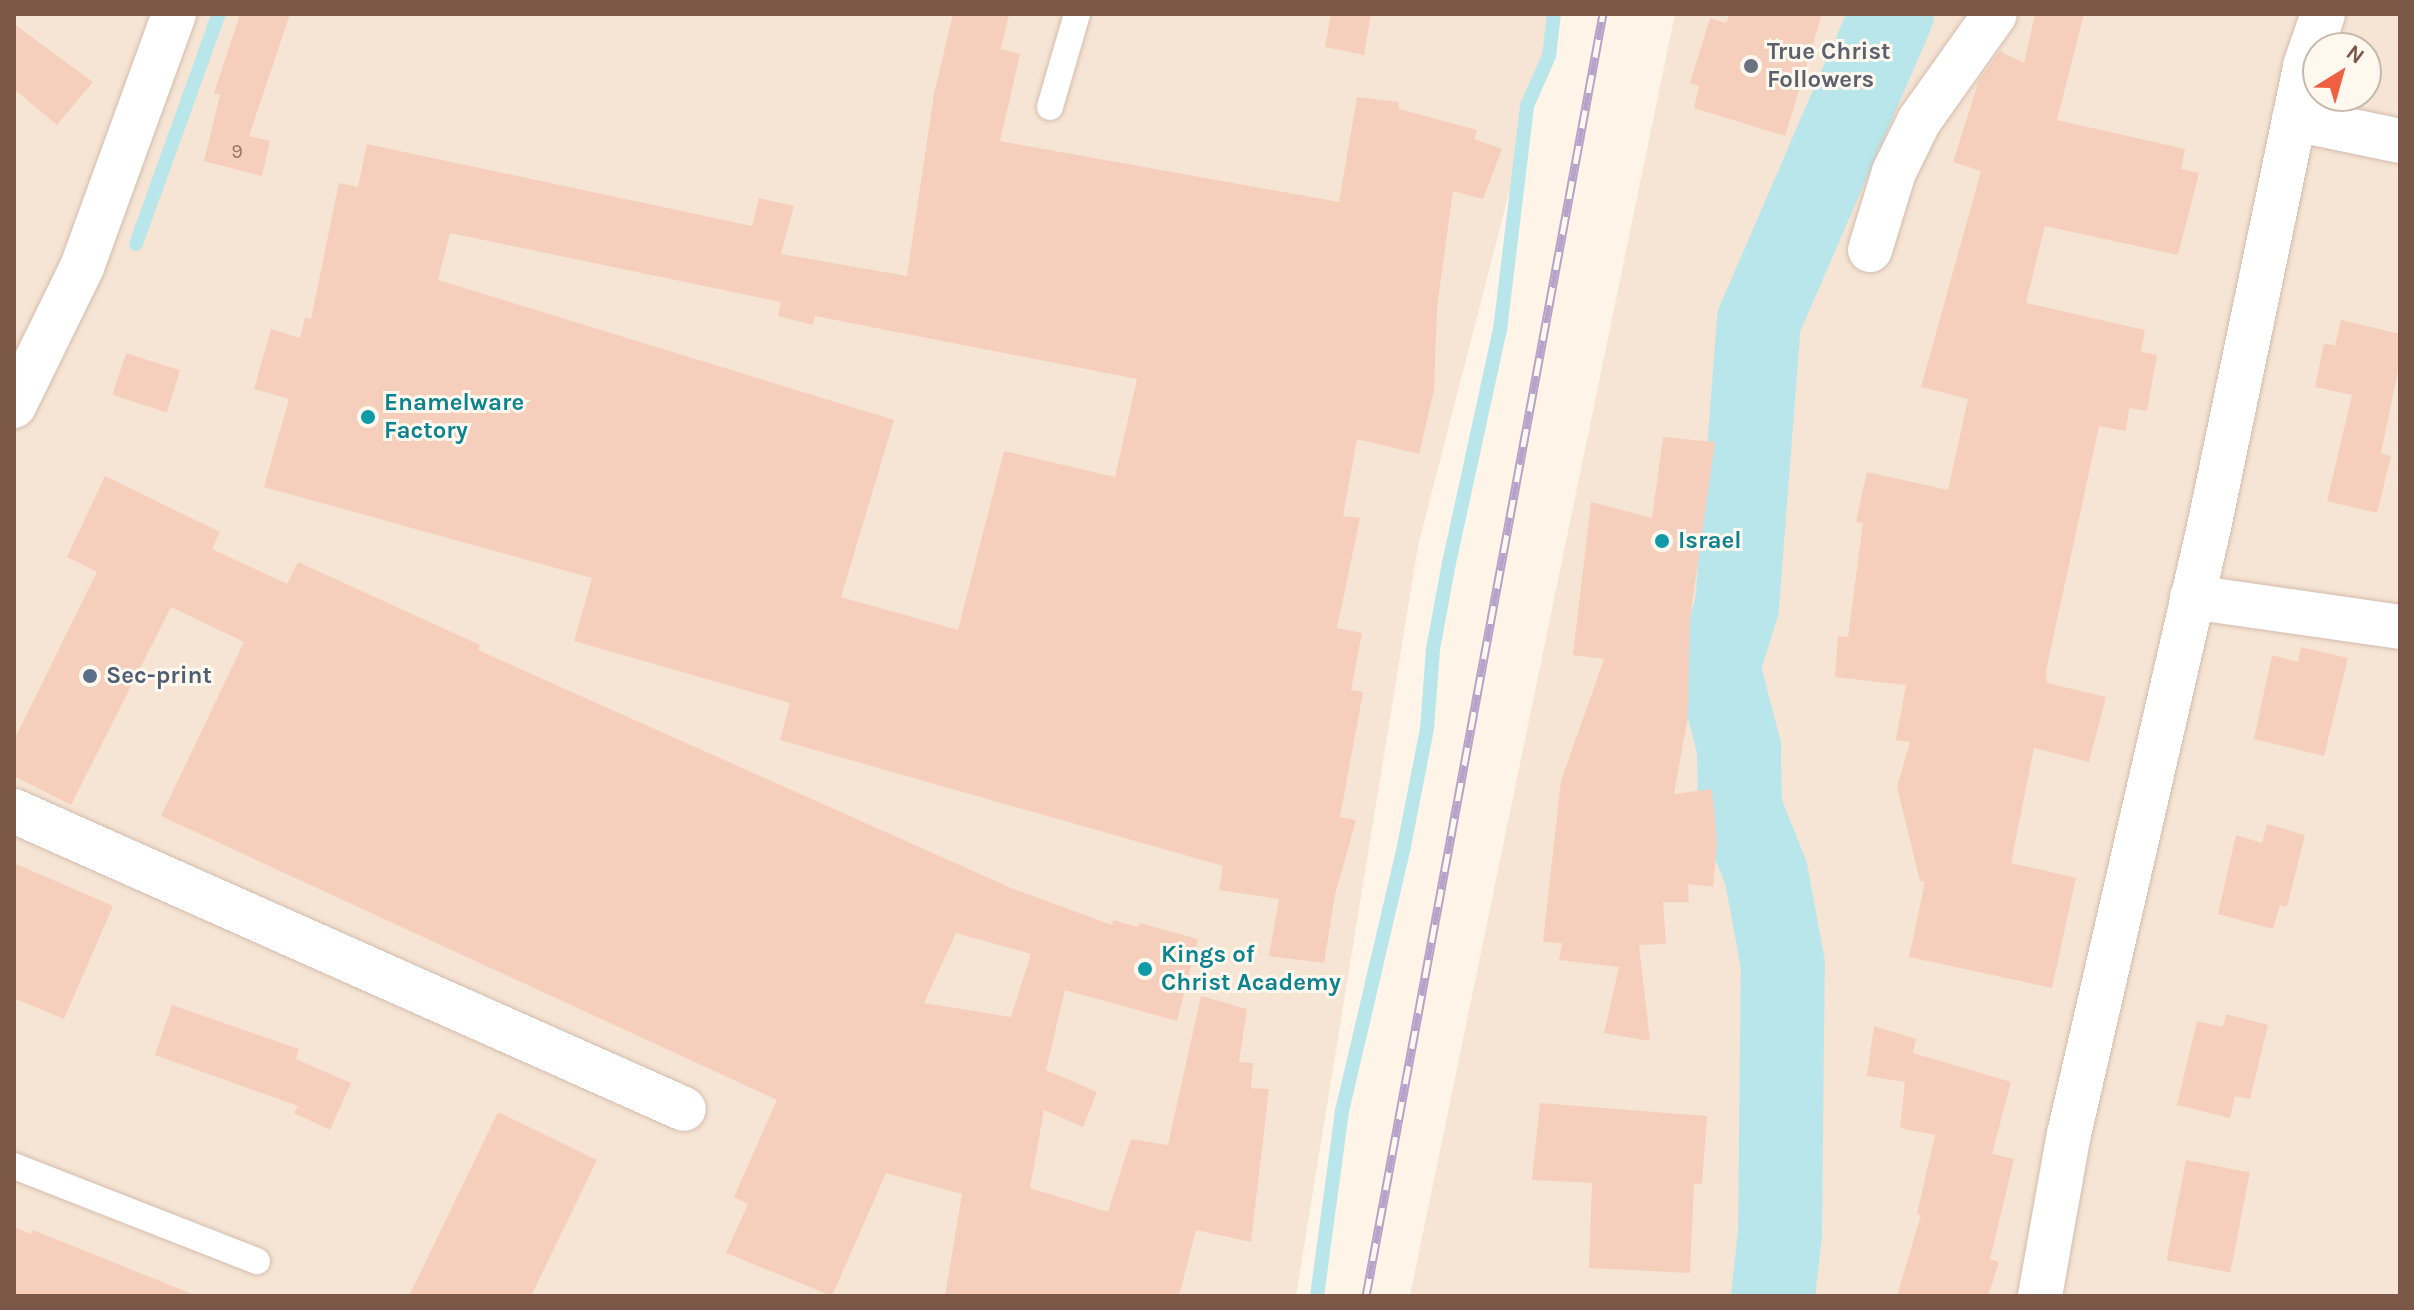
<!DOCTYPE html>
<style>
body{margin:0}
#map{position:relative;width:2414px;height:1310px;overflow:hidden;background:#fef4e7;font-family:Karla,sans-serif}
div>[style]{position:absolute}
.residential>*{inset:0;background:#f6e5d4}
.stream>*{height:14px;margin:-7px;padding:0 7px;transform-origin:7px;border-radius:7px;background:#b9e6ea}
.river>*{height:84px;margin:-42px;padding:0 42px;transform-origin:42px;border-radius:42px;background:#b9e6ea}
.building>*{inset:0;background:#f6cfbc;transform-origin:0 0}
.roads{filter:drop-shadow(0 0 2px #d4bcae) drop-shadow(0 0 2px #d4bcae)}
.lane>*{height:26px;margin:-13px;padding:0 13px;transform-origin:13px;border-radius:13px;background:#fff}
.street>*{height:44px;margin:-22px;padding:0 22px;transform-origin:22px;border-radius:22px;background:#fff}
.rail>*{height:9px;margin-top:-4.5px;transform-origin:0;background:repeating-linear-gradient(90deg,#fff8ef 0 18px,#b6a3ca 0 36px);box-sizing:border-box;border-block:2px solid #b6a3ca}
.dots>*{width:22px;height:22px;translate:-50% -50%;box-sizing:border-box;border:4px solid #fff8ef;border-radius:50%}
span{translate:-50% -50%;white-space:nowrap;text-align:center;line-height:1.15;-webkit-text-stroke:6px #fff8ef;paint-order:stroke}
.number-label{font-size:20px;color:#9a7565}
.number-label span{-webkit-text-stroke-width:0}
.worship-label{font-size:24px;color:#5b616d;font-weight:700}
.left{translate:0 -50%;text-align:left}
.culture-label{font-size:24px;color:#0d838f;font-weight:700}
.service-label{font-size:24px;color:#4e5e75;font-weight:700}
.frame{position:absolute;inset:0;border:16px solid #7b5748;pointer-events:none}
.north{position:absolute;left:2302px;top:32px;width:80px;height:80px;box-sizing:border-box;background:#fff8ef;border:2px solid #cab8ac;border-radius:50%;rotate:37deg;font-size:22px;font-weight:700;line-height:32px;text-align:center;color:#7b5748}
.north::after{content:'';display:block;margin:auto;width:28px;height:36px;background:#f15f43;clip-path:polygon(50% 0,100% 100%,50% 72%,0 100%)}
</style>
<div id="map">
<div class="residential">
<i style="clip-path:polygon(14px 14px,1555px 14px,1418px 546px,1296px 1296px,14px 1296px)"></i>
<i style="clip-path:polygon(evenodd,1675px 14px,2400px 14px,2400px 1296px,1410px 1296px,1675px 14px,2318px 48px,2366px 48px,2366px 96px,2318px 96px,2318px 48px)"></i>
</div>
<div class="stream">
<i style="left:136px;top:244px;width:245px;rotate:-70.2deg"></i>
<i style="left:1317px;top:1296px;width:187px;rotate:-82.3deg"></i>
<i style="left:1342px;top:1111px;width:272px;rotate:-76.8deg"></i>
<i style="left:1404px;top:846px;width:119px;rotate:-78.9deg"></i>
<i style="left:1427px;top:729px;width:80px;rotate:-85.7deg"></i>
<i style="left:1433px;top:649px;width:87px;rotate:-79.5deg"></i>
<i style="left:1449px;top:563px;width:239px;rotate:-77.7deg"></i>
<i style="left:1500px;top:330px;width:226px;rotate:-83.1deg"></i>
<i style="left:1527px;top:106px;width:55px;rotate:-66.3deg"></i>
<i style="left:1549px;top:56px;width:42px;rotate:-83.2deg"></i>
</div>
<div class="river">
<i style="left:1773px;top:1296px;width:63px;rotate:-83.7deg"></i>
<i style="left:1780px;top:1233px;width:268px;rotate:-89.4deg"></i>
<i style="left:1783px;top:965px;width:94px;rotate:-100.5deg"></i>
<i style="left:1766px;top:873px;width:70px;rotate:-111.8deg"></i>
<i style="left:1740px;top:808px;width:60px;rotate:-91deg"></i>
<i style="left:1739px;top:748px;width:84px;rotate:-104.5deg"></i>
<i style="left:1718px;top:667px;width:64px;rotate:-72.7deg"></i>
<i style="left:1737px;top:606px;width:286px;rotate:-85.6deg"></i>
<i style="left:1759px;top:321px;width:335px;rotate:-66.6deg"></i>
</div>
<div class="building">
<i style="clip-path:polygon(240px 14px,290px 14px,249px 136px,270px 141px,262px 176px,204px 161px,220px 95px,214px 93px)"></i>
<i style="clip-path:polygon(evenodd,953px 14px,1009px 14px,1001px 49px,1020px 54px,1000px 141px,1339px 202px,1357px 97px,1399px 102px,1399px 109px,1477px 130px,1474px 139px,1502px 149px,1483px 199px,1453px 191px,1437px 307px,1434px 390px,1419px 454px,1357px 439px,1343px 516px,1360px 518px,1337px 628px,1362px 633px,1351px 690px,1363px 692px,1340px 817px,1356px 820px,1335px 895px,1324px 963px,1269px 956px,1279px 899px,1219px 890px,1223px 866px,780px 740px,790px 703px,574px 641px,592px 578px,264px 487px,289px 399px,254px 389px,271px 329px,300px 338px,305px 318px,311px 319px,339px 183px,358px 187px,367px 144px,752px 226px,759px 198px,794px 206px,781px 254px,907px 276px,934px 94px,953px 14px,450px 233px,781px 302px,778px 316px,813px 325px,815px 316px,1137px 379px,1115px 477px,1004px 451px,958px 630px,841px 597px,894px 420px,438px 280px,450px 233px)"></i>
<i style="clip-path:polygon(1331px 14px,1371px 14px,1364px 55px,1325px 47px)"></i>
<i style="clip-path:polygon(1730px 14px,1822px 14px,1785px 136px,1694px 108px,1699px 86px,1690px 83px,1710px 18px,1726px 23px)"></i>
<i style="clip-path:polygon(2035px 14px,2084px 14px,2057px 120px,2185px 149px,2181px 169px,2199px 173px,2178px 255px,2045px 226px,2026px 303px,2145px 330px,2141px 352px,2157px 355px,2147px 411px,2129px 408px,2126px 431px,2099px 426px,2046px 671px,2047px 683px,2106px 697px,2089px 762px,2034px 748px,2011px 863px,2076px 878px,2052px 988px,1909px 957px,1925px 882px,1920px 881px,1897px 787px,1910px 742px,1896px 740px,1906px 685px,1835px 677px,1838px 636px,1848px 637px,1863px 523px,1856px 522px,1867px 472px,1948px 490px,1968px 399px,1921px 387px,1981px 171px,1953px 162px,1979px 80px,2000px 51px,2024px 63px)"></i>
<i style="clip-path:polygon(14px 24px,93px 82px,57px 125px,14px 89px)"></i>
<i style="clip-path:polygon(2341px 320px,2400px 334px,2400px 361px,2381px 453px,2391px 456px,2377px 513px,2327px 501px,2352px 395px,2315px 387px,2324px 343px,2335px 346px)"></i>
<i style="left:126px;top:353px;width:57px;height:44px;rotate:18deg"></i>
<i style="clip-path:polygon(1663px 437px,1715px 442px,1690px 619px,1688px 716px,1674px 794px,1712px 789px,1717px 843px,1713px 887px,1688px 884px,1689px 902px,1663px 902px,1666px 944px,1639px 945px,1650px 1041px,1604px 1033px,1619px 967px,1559px 960px,1562px 943px,1543px 942px,1561px 781px,1604px 659px,1573px 655px,1591px 502px,1652px 518px)"></i>
<i style="clip-path:polygon(evenodd,105px 476px,220px 532px,212px 549px,287px 584px,298px 562px,480px 645px,478px 650px,1011px 888px,1112px 925px,1113px 920px,1138px 927px,1140px 923px,1198px 939px,1177px 1021px,1065px 990px,1046px 1070px,1097px 1092px,1083px 1127px,1044px 1110px,1030px 1188px,1108px 1212px,1131px 1139px,1168px 1145px,1201px 996px,1247px 1009px,1239px 1062px,1253px 1063px,1251px 1088px,1269px 1089px,1251px 1242px,1196px 1230px,1179px 1296px,945px 1296px,962px 1194px,886px 1173px,832px 1296px,726px 1253px,748px 1204px,734px 1197px,777px 1100px,161px 816px,244px 642px,171px 607px,71px 805px,14px 776px,14px 740px,97px 572px,67px 557px,105px 476px,956px 933px,1031px 954px,1011px 1017px,924px 1003px,956px 933px)"></i>
<i style="clip-path:polygon(2301px 647px,2348px 658px,2324px 756px,2254px 739px,2272px 655px,2298px 662px)"></i>
<i style="clip-path:polygon(2267px 824px,2305px 835px,2287px 907px,2280px 905px,2273px 929px,2218px 914px,2236px 835px,2262px 843px)"></i>
<i style="clip-path:polygon(14px 863px,113px 906px,64px 1019px,14px 998px)"></i>
<i style="clip-path:polygon(172px 1005px,299px 1049px,296px 1059px,351px 1083px,330px 1130px,294px 1113px,298px 1106px,155px 1055px)"></i>
<i style="clip-path:polygon(2226px 1014px,2268px 1025px,2250px 1099px,2235px 1096px,2230px 1118px,2177px 1105px,2197px 1021px,2223px 1027px)"></i>
<i style="clip-path:polygon(1874px 1026px,1916px 1039px,1913px 1053px,2011px 1082px,1992px 1154px,2014px 1159px,1990px 1259px,1999px 1262px,1988px 1296px,1897px 1296px,1921px 1215px,1917px 1214px,1935px 1135px,1900px 1128px,1905px 1082px,1867px 1076px)"></i>
<i style="clip-path:polygon(1540px 1103px,1707px 1116px,1702px 1184px,1694px 1184px,1690px 1273px,1589px 1268px,1592px 1183px,1532px 1180px)"></i>
<i style="clip-path:polygon(498px 1112px,597px 1160px,531px 1296px,409px 1296px)"></i>
<i style="left:2186px;top:1160px;width:65px;height:102px;rotate:11deg"></i>
<i style="clip-path:polygon(14px 1227px,31px 1234px,33px 1230px,197px 1296px,14px 1296px)"></i>
</div>
<div class="roads">
<div class="lane">
<i style="left:1050px;top:107px;width:97px;rotate:-73.8deg"></i>
<i style="left:14px;top:1166px;width:261px;rotate:21.4deg"></i>
</div>
<div class="street">
<i style="left:2294px;top:119px;width:108px;rotate:11.7deg"></i>
<i style="left:1870px;top:250px;width:82px;rotate:-72.9deg"></i>
<i style="left:1894px;top:172px;width:57px;rotate:-63.9deg"></i>
<i style="left:1919px;top:121px;width:131px;rotate:-54.6deg"></i>
<i style="left:14px;top:406px;width:155px;rotate:-63.9deg"></i>
<i style="left:82px;top:267px;width:269px;rotate:-70deg"></i>
<i style="left:2192px;top:597px;width:210px;rotate:8.2deg"></i>
<i style="left:14px;top:811px;width:733px;rotate:23.98deg"></i>
<i style="left:2040px;top:1296px;width:165px;rotate:-79.9deg"></i>
<i style="left:2069px;top:1134px;width:623px;rotate:-77.01deg"></i>
<i style="left:2209px;top:527px;width:471px;rotate:-78.2deg"></i>
<i style="left:2305px;top:66px;width:55px;rotate:-70.9deg"></i>
</div>
</div>
<div class="rail">
<i style="left:1366px;top:1296px;width:1304px;rotate:-79.53deg"></i>
</div>
<div class="dots">
<i style="left:1751px;top:66px;background:#6b7280"></i>
<i style="left:368px;top:417px;background:#0f9aa8"></i>
<i style="left:1662px;top:541px;background:#0f9aa8"></i>
<i style="left:90px;top:676px;background:#5c6f8a"></i>
<i style="left:1145px;top:969px;background:#0f9aa8"></i>
</div>
<div class="number-label">
<span style="left:237px;top:151px">9</span>
</div>
<div class="worship-label">
<span class="left" style="left:1767px;top:66px">True Christ<br>Followers</span>
</div>
<div class="culture-label">
<span class="left" style="left:384px;top:417px">Enamelware<br>Factory</span>
<span class="left" style="left:1678px;top:541px">Israel</span>
<span class="left" style="left:1161px;top:969px">Kings of<br>Christ Academy</span>
</div>
<div class="service-label">
<span class="left" style="left:106px;top:676px">Sec-print</span>
</div>
<div class="frame"></div>
<div class="north">N</div>
</div>
